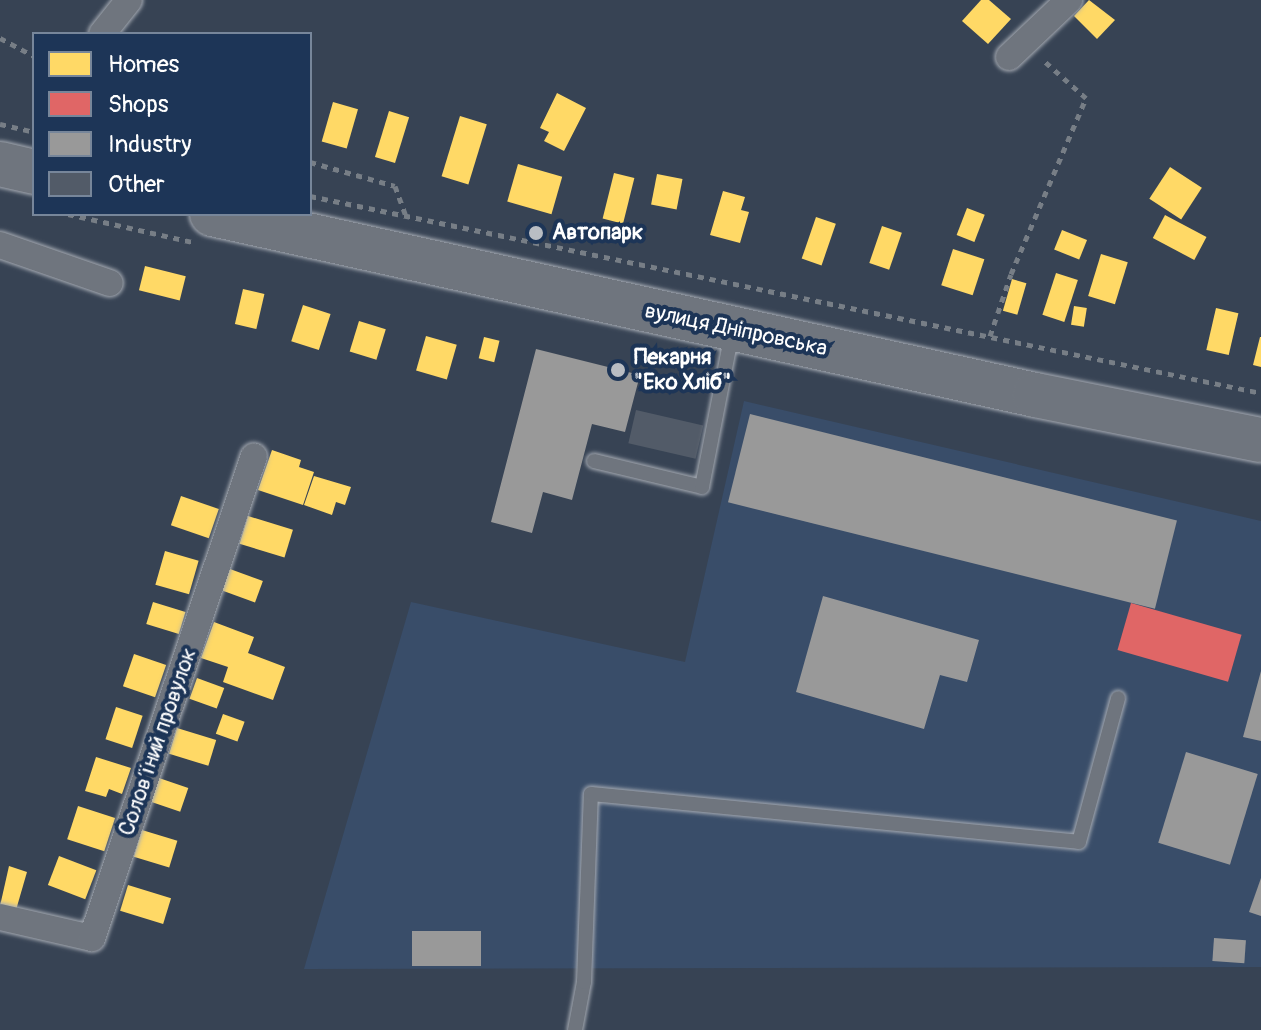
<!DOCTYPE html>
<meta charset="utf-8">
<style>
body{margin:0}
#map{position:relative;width:1261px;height:1030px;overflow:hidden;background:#374354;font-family:Pangolin,sans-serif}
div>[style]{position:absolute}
.built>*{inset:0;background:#394d69}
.homes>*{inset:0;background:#ffd966;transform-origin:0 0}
.shops>*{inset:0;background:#e06666;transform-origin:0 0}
.industry>*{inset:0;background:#999;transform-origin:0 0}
.building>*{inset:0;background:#525b68;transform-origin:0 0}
.path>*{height:5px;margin-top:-2.5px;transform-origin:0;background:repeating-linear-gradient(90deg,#777e86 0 6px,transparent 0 12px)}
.roads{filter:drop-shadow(0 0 2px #a5aab2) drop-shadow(0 0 2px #a5aab2)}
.lane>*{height:14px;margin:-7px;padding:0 7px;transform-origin:7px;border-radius:7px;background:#6f757e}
.street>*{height:26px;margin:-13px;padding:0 13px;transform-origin:13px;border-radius:13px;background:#6f757e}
.highway>*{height:44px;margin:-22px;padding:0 22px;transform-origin:22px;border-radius:22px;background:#6f757e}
.dots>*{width:22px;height:22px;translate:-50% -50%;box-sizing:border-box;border:4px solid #1d3557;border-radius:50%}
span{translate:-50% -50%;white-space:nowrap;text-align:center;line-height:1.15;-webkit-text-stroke:8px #1d3557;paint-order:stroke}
.poi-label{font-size:22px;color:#fff;font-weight:700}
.left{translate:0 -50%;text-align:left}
.street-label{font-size:22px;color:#fff}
.legend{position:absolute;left:32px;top:32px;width:280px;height:184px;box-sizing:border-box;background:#1d3557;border:2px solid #77869a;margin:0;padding:10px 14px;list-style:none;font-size:24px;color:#fff}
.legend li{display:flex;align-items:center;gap:16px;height:40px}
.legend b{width:40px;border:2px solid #77869a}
</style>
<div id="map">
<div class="built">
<i style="clip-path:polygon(744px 401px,1261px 521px,1261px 967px,304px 969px,411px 602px,685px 662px)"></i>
</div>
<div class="homes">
<i style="clip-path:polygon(981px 0,989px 0,1011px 19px,988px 44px,962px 21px)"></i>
<i style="clip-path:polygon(1089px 0,1115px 20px,1097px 39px,1074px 16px)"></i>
<i style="clip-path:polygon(557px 93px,586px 108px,564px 151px,544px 141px,549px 132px,540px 128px)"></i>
<i style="left:333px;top:102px;width:26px;height:41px;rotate:16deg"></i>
<i style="left:389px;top:111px;width:21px;height:48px;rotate:17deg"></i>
<i style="left:460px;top:116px;width:28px;height:63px;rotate:17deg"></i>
<i style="left:518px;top:164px;width:46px;height:39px;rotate:16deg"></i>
<i style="left:1170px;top:167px;width:38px;height:38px;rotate:33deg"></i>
<i style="left:614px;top:173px;width:21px;height:47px;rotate:14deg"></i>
<i style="left:657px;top:174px;width:26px;height:31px;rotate:11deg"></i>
<i style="clip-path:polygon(723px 191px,745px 197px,741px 210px,749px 212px,740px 243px,710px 235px)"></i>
<i style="left:967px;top:208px;width:19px;height:29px;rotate:21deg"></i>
<i style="left:1165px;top:215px;width:47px;height:26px;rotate:28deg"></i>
<i style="left:816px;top:217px;width:21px;height:44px;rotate:19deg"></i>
<i style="left:882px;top:226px;width:21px;height:39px;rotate:19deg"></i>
<i style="left:1062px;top:230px;width:27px;height:21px;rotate:22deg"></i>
<i style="left:953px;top:249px;width:33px;height:38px;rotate:18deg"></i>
<i style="left:1101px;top:254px;width:28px;height:44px;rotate:17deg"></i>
<i style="left:145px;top:266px;width:42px;height:25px;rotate:14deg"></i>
<i style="left:1056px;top:273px;width:23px;height:44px;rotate:18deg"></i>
<i style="left:1012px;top:279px;width:15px;height:33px;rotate:16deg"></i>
<i style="left:243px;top:289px;width:22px;height:36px;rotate:13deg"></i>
<i style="left:303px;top:305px;width:29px;height:38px;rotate:18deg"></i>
<i style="left:1074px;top:306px;width:13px;height:19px;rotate:9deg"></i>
<i style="left:1216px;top:308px;width:23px;height:43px;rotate:13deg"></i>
<i style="left:359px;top:321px;width:28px;height:32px;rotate:17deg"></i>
<i style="left:426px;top:336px;width:32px;height:36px;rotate:16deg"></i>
<i style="left:484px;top:337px;width:16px;height:22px;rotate:14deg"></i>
<i style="clip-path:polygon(1260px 337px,1261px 337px,1261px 367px,1253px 365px)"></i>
<i style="clip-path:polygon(272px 450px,301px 460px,299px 467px,314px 472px,303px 505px,258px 490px)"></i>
<i style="clip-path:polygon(314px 476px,351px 487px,345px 505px,336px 502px,332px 515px,304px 505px)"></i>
<i style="left:181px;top:496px;width:40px;height:31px;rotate:19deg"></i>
<i style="left:248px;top:516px;width:47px;height:29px;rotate:17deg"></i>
<i style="left:165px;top:551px;width:35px;height:35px;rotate:16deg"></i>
<i style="left:230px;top:569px;width:35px;height:23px;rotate:20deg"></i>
<i style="left:153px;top:602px;width:34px;height:23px;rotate:17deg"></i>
<i style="clip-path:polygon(214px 622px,254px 637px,248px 653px,285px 667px,273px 700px,223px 682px,228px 667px,201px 658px)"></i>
<i style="left:134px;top:654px;width:34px;height:34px;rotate:19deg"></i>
<i style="left:197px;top:678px;width:29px;height:22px;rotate:20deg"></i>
<i style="left:116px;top:707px;width:28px;height:34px;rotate:18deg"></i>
<i style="left:223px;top:714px;width:23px;height:21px;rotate:20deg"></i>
<i style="left:177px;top:728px;width:41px;height:27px;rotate:17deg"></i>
<i style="clip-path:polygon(96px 757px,131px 768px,122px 794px,109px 789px,106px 797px,85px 791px)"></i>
<i style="left:159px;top:778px;width:31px;height:25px;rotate:19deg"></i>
<i style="left:78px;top:806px;width:39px;height:35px;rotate:18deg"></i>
<i style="left:142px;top:830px;width:37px;height:28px;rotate:17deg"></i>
<i style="left:59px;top:856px;width:40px;height:31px;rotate:21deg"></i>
<i style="clip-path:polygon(9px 866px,27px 872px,16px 910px,0 906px)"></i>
<i style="left:128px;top:885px;width:45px;height:27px;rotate:17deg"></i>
</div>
<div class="shops">
<i style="left:1131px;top:603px;width:115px;height:49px;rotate:16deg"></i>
</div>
<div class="industry">
<i style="clip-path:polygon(536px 349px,640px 375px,625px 432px,592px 424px,572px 500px,543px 492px,532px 533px,491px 522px)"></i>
<i style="left:750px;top:414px;width:440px;height:91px;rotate:14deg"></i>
<i style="clip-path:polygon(823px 596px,979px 640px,967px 682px,940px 675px,924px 729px,796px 692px)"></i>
<i style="clip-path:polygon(1261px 671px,1261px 741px,1243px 737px)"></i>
<i style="left:1186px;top:752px;width:75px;height:95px;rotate:17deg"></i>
<i style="clip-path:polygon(1261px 878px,1261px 916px,1249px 912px)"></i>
<i style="left:412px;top:931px;width:69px;height:35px"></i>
<i style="left:1214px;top:938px;width:32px;height:23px;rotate:4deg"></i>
</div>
<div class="building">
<i style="left:636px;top:410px;width:69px;height:34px;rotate:13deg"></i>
</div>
<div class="path">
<i style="left:0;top:38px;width:38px;rotate:28deg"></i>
<i style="left:0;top:124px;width:35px;rotate:13deg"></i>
<i style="left:310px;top:162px;width:88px;rotate:15.8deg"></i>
<i style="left:395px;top:186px;width:30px;rotate:70deg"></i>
<i style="left:310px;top:196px;width:971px;rotate:11.7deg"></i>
<i style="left:68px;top:214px;width:127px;rotate:12.7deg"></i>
<i style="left:990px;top:336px;width:65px;rotate:-71.3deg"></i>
<i style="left:1011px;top:274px;width:191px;rotate:-66.9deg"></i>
<i style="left:1086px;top:98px;width:57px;rotate:-138.5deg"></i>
</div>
<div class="roads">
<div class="lane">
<i style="left:594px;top:461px;width:111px;rotate:13.5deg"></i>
<i style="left:702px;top:487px;width:157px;rotate:-79deg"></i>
<i style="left:575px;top:1030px;width:49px;rotate:-79.4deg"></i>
<i style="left:584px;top:982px;width:188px;rotate:-87.9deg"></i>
<i style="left:591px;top:794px;width:490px;rotate:5.6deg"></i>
<i style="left:1079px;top:842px;width:149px;rotate:-74.8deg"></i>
</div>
<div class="street">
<i style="left:102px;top:34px;width:43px;rotate:-51.5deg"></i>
<i style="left:1009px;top:57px;width:83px;rotate:-43.5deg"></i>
<i style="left:0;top:245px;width:116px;rotate:19.1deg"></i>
<i style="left:0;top:917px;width:94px;rotate:12.9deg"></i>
<i style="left:92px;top:938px;width:508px;rotate:-71.42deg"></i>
</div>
<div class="highway">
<i style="left:0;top:164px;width:35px;rotate:13deg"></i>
<i style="left:212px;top:214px;width:843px;rotate:12.4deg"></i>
<i style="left:1035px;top:395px;width:230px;rotate:11.3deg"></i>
</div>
</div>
<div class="dots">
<i style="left:536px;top:233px;background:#b9bdc3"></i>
<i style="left:618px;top:370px;background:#b9bdc3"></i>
</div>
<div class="poi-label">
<span class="left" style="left:552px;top:233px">Автопарк</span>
<span class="left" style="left:634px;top:370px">Пекарня<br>"Еко Хліб"</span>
</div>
<div class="street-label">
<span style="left:736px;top:330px;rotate:12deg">вулиця Дніпровська</span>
<span style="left:158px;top:742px;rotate:-71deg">Соловʼїний провулок</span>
</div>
<ul class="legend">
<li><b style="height:22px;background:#ffd966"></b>Homes</li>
<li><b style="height:22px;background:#e06666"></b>Shops</li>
<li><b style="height:22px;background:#999"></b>Industry</li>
<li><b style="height:22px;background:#525b68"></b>Other</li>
</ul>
</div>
